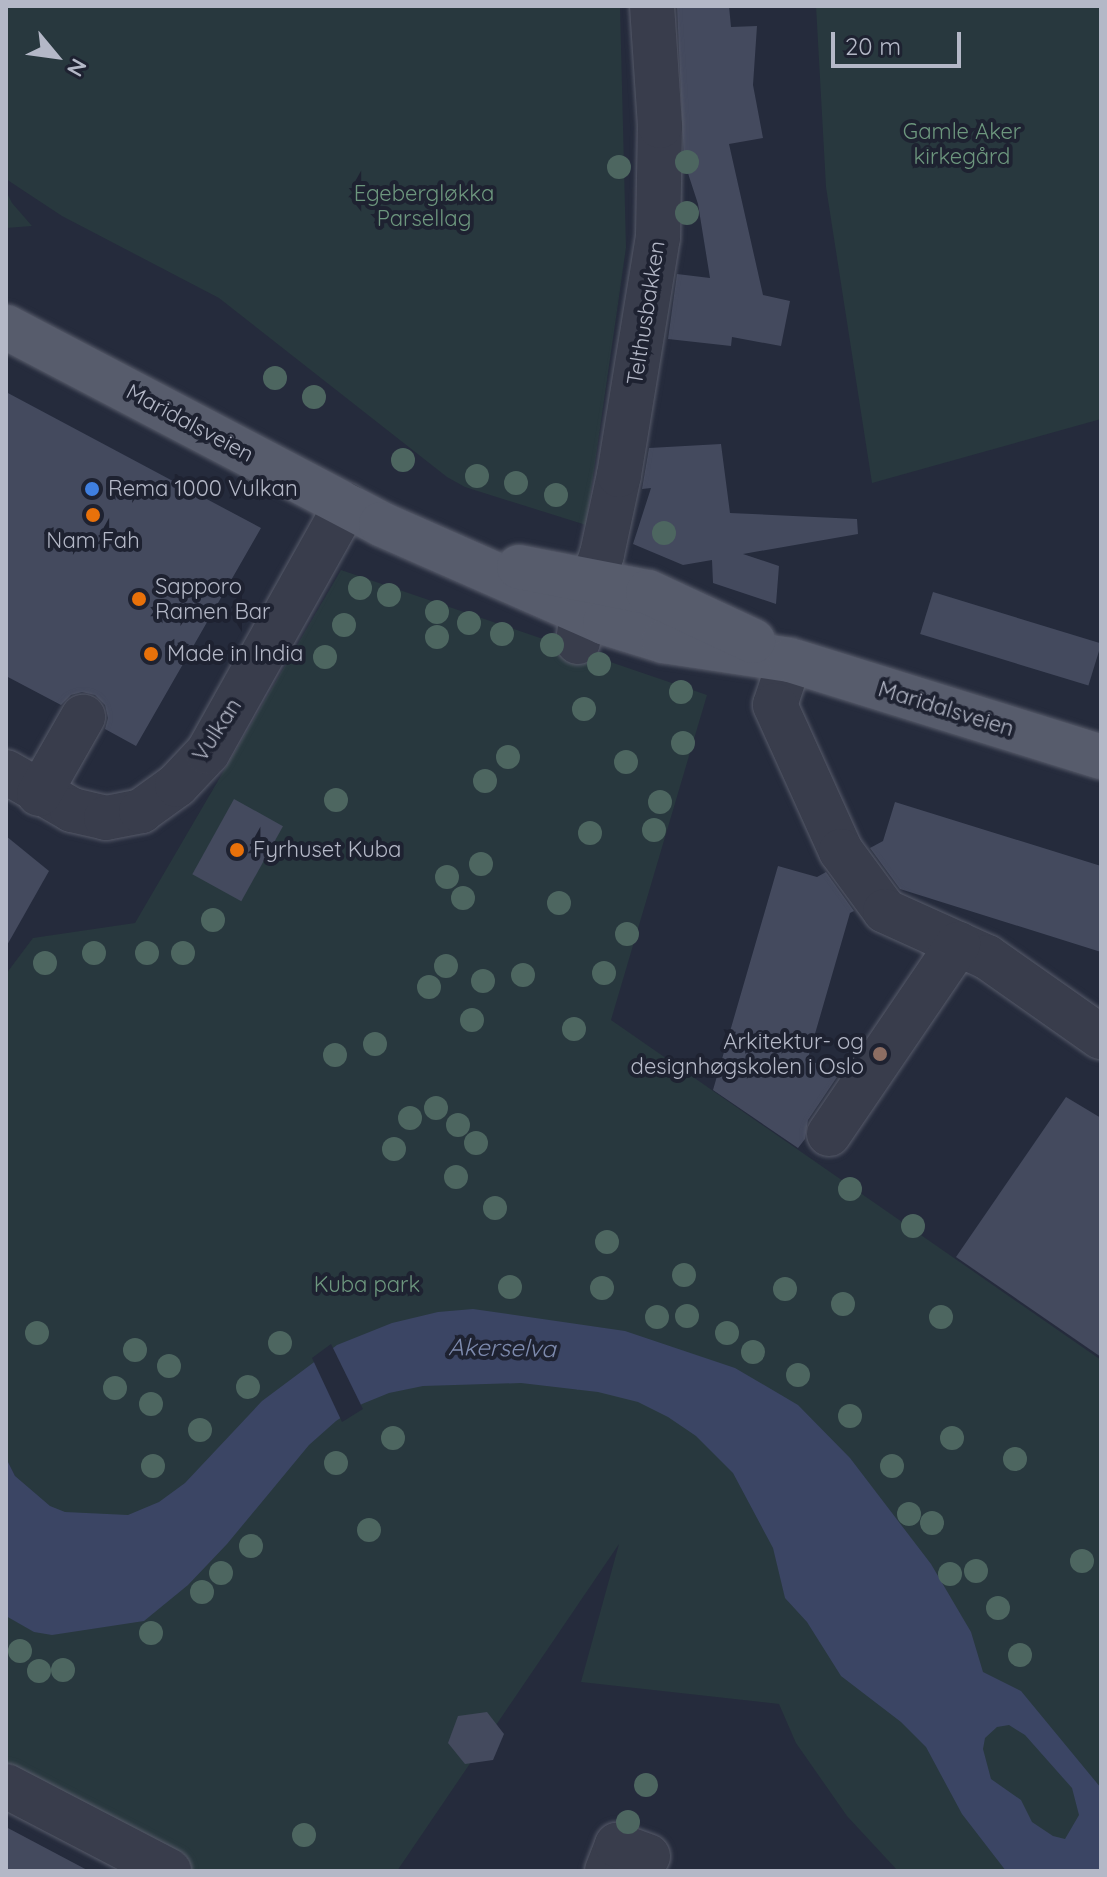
<!DOCTYPE html>
<meta charset="utf-8">
<style>
body{margin:0}
#map{position:relative;width:1107px;height:1877px;overflow:hidden;background:#252b3c;font-family:Quicksand,sans-serif}
div>[style]{position:absolute}
.green>*{inset:0;background:#28383e}
.water>*{inset:0;background:#3b4564}
.pier>*{inset:0;background:#252b3c}
.building>*{inset:0;background:#444a5e;transform-origin:0 0}
.roads{filter:drop-shadow(0 0 2px #575b6a) drop-shadow(0 0 2px #575b6a)}
.minor>*{height:44px;margin:-22px;padding:0 22px;transform-origin:22px;border-radius:22px;background:#393d4c}
.major>*{height:44px;margin:-22px;padding:0 22px;transform-origin:22px;border-radius:22px;background:#575c6c}
.trees>*{width:24px;height:24px;margin:-12px;border-radius:50%;background:#4d6660}
.dots>*{width:22px;height:22px;translate:-50% -50%;box-sizing:border-box;border:4px solid #1e2231;border-radius:50%}
span{translate:-50% -50%;white-space:nowrap;text-align:center;line-height:1.15;-webkit-text-stroke:8px #1e2231;paint-order:stroke}
.park-label{font-size:22px;color:#6d977e}
.street-label{font-size:22px;color:#b4b8c7}
.poi-label{font-size:22px;color:#b4b8c7}
.left{translate:0 -50%;text-align:left}
.right{translate:-100% -50%;text-align:right}
.water-label{font-size:24px;color:#7d8aad;font-style:italic}
.frame{position:absolute;inset:0;border:8px solid #b4b8c7;pointer-events:none}
.north{position:absolute;left:16px;top:16px;width:80px;height:80px;-webkit-text-stroke:6px #1e2231;paint-order:stroke;rotate:119deg;font-size:22px;font-weight:700;line-height:32px;text-align:center;color:#b4b8c7}
.north::after{content:'';display:block;margin:auto;width:28px;height:36px;background:#b4b8c7;clip-path:polygon(50% 0,100% 100%,50% 72%,0 100%)}
.scale{position:absolute;left:831px;top:32px;width:130px;height:36px;box-sizing:border-box;border:4px solid #b4b8c7;border-top:0;padding-left:10px;font-size:24px;line-height:28px;white-space:nowrap;color:#b4b8c7;-webkit-text-stroke:6px #1e2231;paint-order:stroke}
</style>
<div id="map">
<div class="green">
<i style="clip-path:polygon(6px 6px,620px 6px,626px 248px,586px 525px,465px 487px,447px 477px,219px 298px,62px 216px,9px 181px,6px 178px)"></i>
<i style="clip-path:polygon(816px 6px,1101px 6px,1101px 419px,872px 483px,826px 187px)"></i>
<i style="clip-path:polygon(6px 191px,12px 203px,32px 226px,6px 228px)"></i>
<i style="clip-path:polygon(341px 570px,707px 695px,611px 1020px,1101px 1360px,1101px 1871px,898px 1871px,847px 1816px,796px 1743px,779px 1704px,581px 1682px,619px 1544px,397px 1871px,169px 1871px,6px 1786px,6px 1555px,15px 1476px,6px 1458px,6px 974px,33px 938px,135px 923px)"></i>
</div>
<div class="water">
<i style="clip-path:polygon(evenodd,473px 1309px,625px 1331px,735px 1368px,798px 1405px,850px 1458px,931px 1564px,971px 1632px,983px 1672px,1021px 1691px,1101px 1788px,1101px 1871px,1006px 1871px,962px 1814px,926px 1747px,901px 1722px,841px 1676px,807px 1622px,785px 1598px,773px 1548px,733px 1473px,696px 1436px,668px 1417px,638px 1402px,598px 1392px,521px 1383px,423px 1386px,389px 1393px,362px 1404px,336px 1421px,309px 1445px,227px 1544px,188px 1585px,144px 1621px,52px 1635px,34px 1632px,6px 1616px,6px 1458px,15px 1476px,50px 1506px,65px 1512px,128px 1515px,159px 1502px,185px 1483px,262px 1401px,337px 1345px,392px 1323px,438px 1312px,473px 1309px,1009px 1725px,1025px 1735px,1072px 1788px,1079px 1815px,1065px 1839px,1053px 1836px,1032px 1822px,1021px 1800px,991px 1779px,983px 1749px,985px 1738px,997px 1727px,1009px 1725px)"></i>
</div>
<div class="pier">
<i style="clip-path:polygon(331px 1344px,363px 1409px,342px 1422px,312px 1358px)"></i>
</div>
<div class="building">
<i style="clip-path:polygon(677px 6px,729px 6px,731px 27px,757px 26px,753px 85px,763px 138px,729px 144px,763px 295px,790px 301px,781px 346px,732px 337px,731px 346px,668px 339px,677px 274px,710px 278px,698px 204px,684px 161px)"></i>
<i style="clip-path:polygon(6px 392px,261px 528px,136px 746px,105px 729px,108px 718px,105px 705px,95px 695px,82px 692px,71px 695px,61px 705px,6px 676px)"></i>
<i style="clip-path:polygon(721px 444px,730px 513px,857px 519px,858px 534px,743px 554px,779px 566px,776px 604px,713px 583px,712px 560px,683px 565px,633px 544px,651px 488px,642px 489px,649px 448px)"></i>
<i style="left:933px;top:592px;width:176px;height:44px;rotate:17deg"></i>
<i style="left:234px;top:799px;width:56px;height:86px;rotate:29deg"></i>
<i style="clip-path:polygon(895px 802px,1101px 866px,1101px 952px,900px 889px,870px 848px,883px 841px)"></i>
<i style="clip-path:polygon(6px 836px,49px 871px,6px 947px)"></i>
<i style="clip-path:polygon(778px 866px,817px 877px,826px 872px,854px 911px,850px 913px,808px 1058px,837px 1077px,808px 1120px,805px 1139px,798px 1148px,713px 1090px)"></i>
<i style="clip-path:polygon(1066px 1097px,1101px 1118px,1101px 1357px,956px 1257px)"></i>
<i style="clip-path:polygon(487px 1712px,504px 1734px,493px 1760px,465px 1764px,448px 1743px,458px 1716px)"></i>
<i style="clip-path:polygon(6px 1827px,89px 1871px,6px 1871px)"></i>
</div>
<div class="roads">
<div class="minor">
<i style="left:578px;top:642px;width:29px;rotate:-82deg"></i>
<i style="left:582px;top:613px;width:62px;rotate:-71.3deg"></i>
<i style="left:602px;top:554px;width:81px;rotate:-77.9deg"></i>
<i style="left:619px;top:475px;width:241px;rotate:-80.7deg"></i>
<i style="left:658px;top:237px;width:111px;rotate:-89deg"></i>
<i style="left:660px;top:126px;width:120px;rotate:-93.8deg"></i>
<i style="left:790px;top:660px;width:47px;rotate:108.4deg"></i>
<i style="left:775px;top:705px;width:160px;rotate:65.7deg"></i>
<i style="left:841px;top:851px;width:74px;rotate:53.7deg"></i>
<i style="left:885px;top:911px;width:112px;rotate:24.3deg"></i>
<i style="left:987px;top:957px;width:139px;rotate:35.1deg"></i>
<i style="left:6px;top:772px;width:76px;rotate:29.9deg"></i>
<i style="left:72px;top:810px;width:35px;rotate:13deg"></i>
<i style="left:106px;top:818px;width:36px;rotate:-11deg"></i>
<i style="left:141px;top:811px;width:44px;rotate:-35.8deg"></i>
<i style="left:177px;top:785px;width:45px;rotate:-46.8deg"></i>
<i style="left:208px;top:752px;width:283px;rotate:-60.8deg"></i>
<i style="left:39px;top:794px;width:89px;rotate:-60.3deg"></i>
<i style="left:829px;top:1134px;width:230px;rotate:-55.8deg"></i>
<i style="left:6px;top:1786px;width:184px;rotate:27.5deg"></i>
<i style="left:607px;top:1871px;width:28px;rotate:-69deg"></i>
<i style="left:617px;top:1845px;width:33px;rotate:20deg"></i>
</div>
<div class="major">
<i style="left:6px;top:327px;width:424px;rotate:27.7deg"></i>
<i style="left:381px;top:524px;width:245px;rotate:23.8deg"></i>
<i style="left:605px;top:623px;width:62px;rotate:17deg"></i>
<i style="left:664px;top:641px;width:127px;rotate:8.6deg"></i>
<i style="left:790px;top:660px;width:326px;rotate:17.3deg"></i>
<i style="left:519px;top:567px;width:131px;rotate:11deg"></i>
<i style="left:648px;top:592px;width:116px;rotate:25deg"></i>
</div>
</div>
<div class="trees">
<i style="left:687px;top:162px"></i>
<i style="left:619px;top:167px"></i>
<i style="left:687px;top:213px"></i>
<i style="left:275px;top:378px"></i>
<i style="left:314px;top:397px"></i>
<i style="left:403px;top:460px"></i>
<i style="left:477px;top:476px"></i>
<i style="left:516px;top:483px"></i>
<i style="left:556px;top:495px"></i>
<i style="left:664px;top:533px"></i>
<i style="left:360px;top:588px"></i>
<i style="left:389px;top:595px"></i>
<i style="left:437px;top:612px"></i>
<i style="left:469px;top:623px"></i>
<i style="left:344px;top:625px"></i>
<i style="left:502px;top:634px"></i>
<i style="left:437px;top:637px"></i>
<i style="left:552px;top:645px"></i>
<i style="left:325px;top:657px"></i>
<i style="left:599px;top:664px"></i>
<i style="left:681px;top:692px"></i>
<i style="left:584px;top:709px"></i>
<i style="left:683px;top:743px"></i>
<i style="left:508px;top:757px"></i>
<i style="left:626px;top:762px"></i>
<i style="left:485px;top:781px"></i>
<i style="left:336px;top:800px"></i>
<i style="left:660px;top:802px"></i>
<i style="left:654px;top:830px"></i>
<i style="left:590px;top:833px"></i>
<i style="left:481px;top:864px"></i>
<i style="left:447px;top:877px"></i>
<i style="left:463px;top:898px"></i>
<i style="left:559px;top:903px"></i>
<i style="left:213px;top:920px"></i>
<i style="left:627px;top:934px"></i>
<i style="left:94px;top:953px"></i>
<i style="left:147px;top:953px"></i>
<i style="left:183px;top:953px"></i>
<i style="left:45px;top:963px"></i>
<i style="left:446px;top:966px"></i>
<i style="left:604px;top:973px"></i>
<i style="left:523px;top:975px"></i>
<i style="left:483px;top:981px"></i>
<i style="left:429px;top:987px"></i>
<i style="left:472px;top:1020px"></i>
<i style="left:574px;top:1029px"></i>
<i style="left:375px;top:1044px"></i>
<i style="left:335px;top:1055px"></i>
<i style="left:436px;top:1108px"></i>
<i style="left:410px;top:1118px"></i>
<i style="left:458px;top:1125px"></i>
<i style="left:476px;top:1143px"></i>
<i style="left:394px;top:1149px"></i>
<i style="left:456px;top:1177px"></i>
<i style="left:850px;top:1189px"></i>
<i style="left:495px;top:1208px"></i>
<i style="left:913px;top:1226px"></i>
<i style="left:607px;top:1242px"></i>
<i style="left:684px;top:1275px"></i>
<i style="left:510px;top:1287px"></i>
<i style="left:602px;top:1288px"></i>
<i style="left:785px;top:1289px"></i>
<i style="left:843px;top:1304px"></i>
<i style="left:687px;top:1316px"></i>
<i style="left:657px;top:1317px"></i>
<i style="left:941px;top:1317px"></i>
<i style="left:37px;top:1333px"></i>
<i style="left:727px;top:1333px"></i>
<i style="left:280px;top:1343px"></i>
<i style="left:135px;top:1350px"></i>
<i style="left:753px;top:1352px"></i>
<i style="left:169px;top:1366px"></i>
<i style="left:798px;top:1375px"></i>
<i style="left:248px;top:1387px"></i>
<i style="left:115px;top:1388px"></i>
<i style="left:151px;top:1404px"></i>
<i style="left:850px;top:1416px"></i>
<i style="left:200px;top:1430px"></i>
<i style="left:393px;top:1438px"></i>
<i style="left:952px;top:1438px"></i>
<i style="left:1015px;top:1459px"></i>
<i style="left:336px;top:1463px"></i>
<i style="left:153px;top:1466px"></i>
<i style="left:892px;top:1466px"></i>
<i style="left:909px;top:1514px"></i>
<i style="left:932px;top:1523px"></i>
<i style="left:369px;top:1530px"></i>
<i style="left:251px;top:1546px"></i>
<i style="left:1082px;top:1561px"></i>
<i style="left:976px;top:1571px"></i>
<i style="left:221px;top:1573px"></i>
<i style="left:950px;top:1574px"></i>
<i style="left:202px;top:1592px"></i>
<i style="left:998px;top:1608px"></i>
<i style="left:151px;top:1633px"></i>
<i style="left:20px;top:1651px"></i>
<i style="left:1020px;top:1655px"></i>
<i style="left:63px;top:1670px"></i>
<i style="left:39px;top:1671px"></i>
<i style="left:646px;top:1785px"></i>
<i style="left:628px;top:1822px"></i>
<i style="left:304px;top:1835px"></i>
</div>
<div class="dots">
<i style="left:92px;top:489px;background:#3f7fe0"></i>
<i style="left:93px;top:515px;background:#e8710a"></i>
<i style="left:139px;top:599px;background:#e8710a"></i>
<i style="left:151px;top:654px;background:#e8710a"></i>
<i style="left:237px;top:850px;background:#e8710a"></i>
<i style="left:880px;top:1054px;background:#8d6e63"></i>
</div>
<div class="park-label">
<span style="left:962px;top:144px">Gamle Aker<br>kirkegård</span>
<span style="left:424px;top:206px">Egebergløkka<br>Parsellag</span>
<span style="left:367px;top:1285px">Kuba park</span>
</div>
<div class="street-label">
<span style="left:646px;top:313px;rotate:-81deg">Telthusbakken</span>
<span style="left:190px;top:423px;rotate:28deg">Maridalsveien</span>
<span style="left:946px;top:709px;rotate:17deg">Maridalsveien</span>
<span style="left:217px;top:730px;rotate:-57deg">Vulkan</span>
</div>
<div class="poi-label">
<span class="left" style="left:108px;top:489px">Rema 1000 Vulkan</span>
<span style="left:93px;top:541px">Nam Fah</span>
<span class="left" style="left:155px;top:599px">Sapporo<br>Ramen Bar</span>
<span class="left" style="left:167px;top:654px">Made in India</span>
<span class="left" style="left:253px;top:850px">Fyrhuset Kuba</span>
<span class="right" style="left:864px;top:1054px">Arkitektur- og<br>designhøgskolen i Oslo</span>
</div>
<div class="water-label">
<span style="left:502px;top:1348px;rotate:1deg">Akerselva</span>
</div>
<div class="frame"></div>
<div class="north">N</div>
<div class="scale">20 m</div>
</div>
